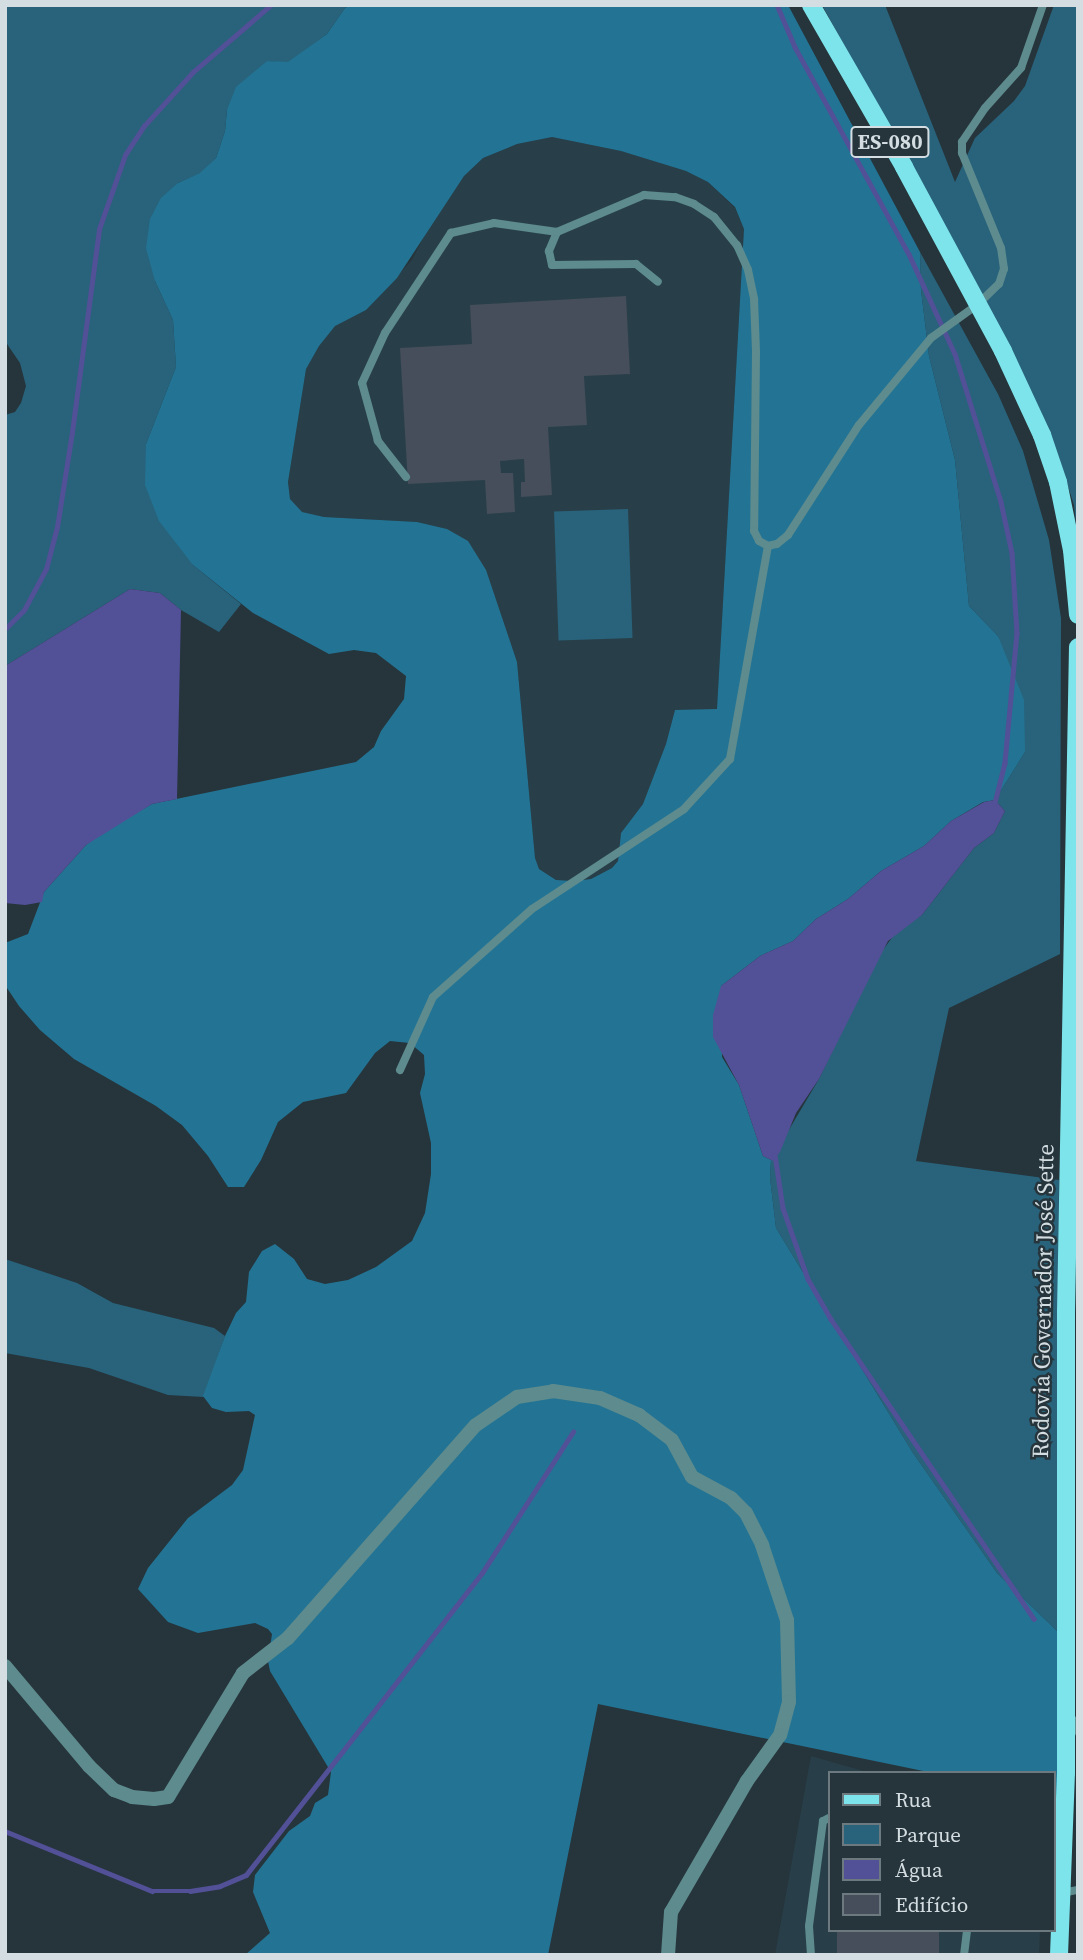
<!DOCTYPE html>
<meta charset="utf-8">
<style>
body{margin:0}
#map{position:relative;width:1083px;height:1960px;overflow:hidden;background:#26353c;font-family:"Source Serif 4",serif}
div>[style]{position:absolute}
.built>*{inset:0;background:#283f49}
.green>*{inset:0;background:#28637b;transform-origin:0 0}
.forest>*{inset:0;background:#237494}
.water>*{inset:0;background:#525097}
.stream>*{height:4.5px;margin:-2.25px;padding:0 2.25px;transform-origin:2.25px;border-radius:2.25px;background:#525097}
.building>*{inset:0;background:#454e5a;transform-origin:0 0}
.service>*{height:8px;margin:-4px;padding:0 4px;transform-origin:4px;border-radius:4px;background:#5d8b8e}
.minor>*{height:14px;margin:-7px;padding:0 7px;transform-origin:7px;border-radius:7px;background:#5d8b8e}
.primary>*{height:18px;margin:-9px;padding:0 9px;transform-origin:9px;border-radius:9px;background:#7ee4eb}
span{translate:-50% -50%;white-space:nowrap;text-align:center;line-height:1.15;-webkit-text-stroke:5px #26353c;paint-order:stroke}
.shield-label span{padding:2px 5px;background:#26353c;border:2px solid;border-radius:5px;-webkit-text-stroke-width:0}
.shield-label{font-size:21px;color:#d4dee2;font-weight:700}
.street-label{font-size:23px;color:#d4dee2}
.frame{position:absolute;inset:0;border:7px solid #d4dee2;pointer-events:none}
.legend{position:absolute;left:828px;top:1771px;width:228px;height:161px;box-sizing:border-box;background:#26353c;border:2px solid #6c797e;margin:0;padding:9px 12px;list-style:none;font-size:21px;color:#d4dee2}
.legend li{display:flex;align-items:center;gap:14px;height:35px}
.legend b{width:35px;border:2px solid #6c797e}
</style>
<div id="map">
<div class="built">
<i style="clip-path:polygon(552px 137px,621px 151px,686px 171px,708px 182px,735px 208px,744px 229px,717px 710px,675px 710px,666px 744px,643px 804px,621px 833px,618px 861px,612px 868px,591px 879px,574px 881px,556px 880px,539px 869px,535px 858px,517px 662px,497px 605px,447px 529px,417px 522px,324px 517px,301px 512px,290px 499px,288px 482px,306px 369px,319px 346px,335px 325px,366px 310px,412px 260px,430px 225px,464px 176px,483px 158px,517px 144px)"></i>
<i style="clip-path:polygon(811px 1756px,870px 1773px,829px 1773px,829px 1930px,1040px 1930px,1039px 1955px,775px 1955px)"></i>
</div>
<div class="green">
<i style="clip-path:polygon(5px 5px,351px 5px,345px 8px,327px 34px,288px 63px,267px 61px,227px 110px,225px 131px,216px 158px,201px 173px,178px 183px,155px 281px,173px 320px,176px 367px,146px 444px,193px 565px,241px 604px,219px 632px,181px 610px,160px 593px,130px 589px,5px 666px,5px 415px,15px 412px,21px 403px,26px 386px,20px 363px,5px 341px)"></i>
<i style="clip-path:polygon(822px 5px,885px 5px,955px 182px,975px 138px,1014px 101px,1025px 86px,1054px 5px,1078px 5px,1078px 538px,1074px 505px,1065px 477px,959px 254px)"></i>
<i style="clip-path:polygon(920px 252px,998px 394px,1023px 451px,1049px 540px,1061px 618px,1060px 954px,949px 1008px,916px 1161px,1059px 1180px,1057px 1631px,997px 1573px,913px 1453px,776px 1228px,770px 1178px,771px 1160px,819px 1079px,878px 957px,896px 932px,922px 915px,974px 848px,994px 833px,1005px 811px,995px 800px,1025px 752px,998px 636px,969px 606px,955px 460px,929px 356px,921px 290px)"></i>
<i style="left:628px;top:509px;width:129px;height:74px;rotate:88deg"></i>
<i style="clip-path:polygon(5px 1259px,77px 1283px,113px 1303px,214px 1328px,225px 1336px,204px 1397px,168px 1395px,89px 1368px,5px 1353px)"></i>
</div>
<div class="forest">
<i style="clip-path:polygon(evenodd,351px 5px,788px 5px,920px 252px,921px 290px,929px 356px,955px 460px,969px 606px,998px 636px,1024px 700px,1025px 752px,995px 800px,983px 802px,951px 821px,924px 846px,881px 871px,848px 899px,816px 919px,793px 941px,760px 956px,721px 986px,722px 1057px,739px 1085px,763px 1156px,771px 1160px,770px 1178px,776px 1228px,913px 1453px,997px 1573px,1057px 1631px,1057px 1844px,1053px 1841px,1053px 1773px,933px 1773px,598px 1704px,548px 1955px,245px 1955px,270px 1933px,253px 1892px,255px 1875px,289px 1831px,310px 1816px,315px 1803px,328px 1795px,331px 1772px,270px 1671px,268px 1661px,272px 1634px,268px 1629px,255px 1623px,198px 1633px,168px 1622px,138px 1589px,148px 1568px,188px 1518px,232px 1485px,243px 1470px,255px 1415px,249px 1411px,226px 1412px,212px 1408px,203px 1396px,225px 1336px,236px 1313px,246px 1302px,249px 1272px,262px 1251px,275px 1244px,294px 1259px,307px 1279px,325px 1284px,348px 1280px,376px 1267px,412px 1241px,425px 1213px,431px 1174px,431px 1143px,420px 1093px,425px 1074px,424px 1055px,410px 1043px,390px 1041px,375px 1053px,346px 1093px,303px 1102px,278px 1122px,261px 1160px,244px 1187px,228px 1187px,208px 1156px,182px 1125px,156px 1106px,74px 1059px,40px 1030px,19px 1006px,5px 985px,5px 943px,28px 934px,44px 892px,86px 845px,105px 831px,152px 804px,356px 762px,374px 747px,381px 731px,404px 699px,406px 676px,376px 653px,354px 650px,329px 654px,253px 613px,193px 565px,159px 521px,145px 485px,146px 444px,176px 367px,173px 320px,155px 281px,146px 248px,150px 219px,161px 198px,178px 183px,200px 173px,216px 158px,225px 131px,227px 110px,236px 87px,267px 61px,288px 62px,327px 34px,345px 8px,351px 5px,552px 137px,621px 151px,686px 171px,708px 182px,735px 207px,744px 229px,717px 709px,675px 710px,666px 744px,643px 804px,621px 833px,618px 861px,612px 868px,591px 879px,574px 881px,556px 880px,539px 869px,535px 858px,517px 662px,486px 570px,468px 541px,447px 529px,417px 522px,324px 517px,302px 512px,290px 499px,288px 482px,306px 369px,319px 346px,335px 326px,366px 310px,397px 278px,464px 176px,483px 158px,517px 144px,552px 137px)"></i>
</div>
<div class="water">
<i style="clip-path:polygon(130px 589px,160px 593px,181px 610px,177px 799px,152px 804px,86px 845px,44px 892px,42px 902px,25px 905px,5px 903px,5px 666px)"></i>
<i style="clip-path:polygon(995px 800px,1005px 811px,994px 833px,974px 848px,922px 915px,888px 941px,819px 1079px,796px 1113px,780px 1152px,773px 1161px,763px 1156px,739px 1085px,713px 1037px,713px 1015px,721px 986px,760px 956px,793px 941px,816px 919px,848px 899px,881px 871px,924px 846px,951px 821px,984px 802px)"></i>
</div>
<div class="stream">
<i style="left:777px;top:5px;width:46px;rotate:66.8deg"></i>
<i style="left:795px;top:47px;width:236px;rotate:61.2deg"></i>
<i style="left:909px;top:254px;width:110px;rotate:65.3deg"></i>
<i style="left:955px;top:354px;width:155px;rotate:72.7deg"></i>
<i style="left:1001px;top:502px;width:52px;rotate:77.8deg"></i>
<i style="left:1012px;top:553px;width:80px;rotate:86.4deg"></i>
<i style="left:1017px;top:633px;width:131px;rotate:95.3deg"></i>
<i style="left:1005px;top:763px;width:41px;rotate:104deg"></i>
<i style="left:5px;top:629px;width:27px;rotate:-45deg"></i>
<i style="left:24px;top:610px;width:47px;rotate:-61.8deg"></i>
<i style="left:46px;top:569px;width:43px;rotate:-75.3deg"></i>
<i style="left:57px;top:527px;width:96px;rotate:-81deg"></i>
<i style="left:72px;top:432px;width:205px;rotate:-82.4deg"></i>
<i style="left:99px;top:229px;width:78px;rotate:-70.6deg"></i>
<i style="left:125px;top:155px;width:35px;rotate:-57deg"></i>
<i style="left:144px;top:126px;width:73px;rotate:-47.8deg"></i>
<i style="left:193px;top:72px;width:103px;rotate:-40.7deg"></i>
<i style="left:775px;top:1155px;width:54px;rotate:81.4deg"></i>
<i style="left:783px;top:1208px;width:75px;rotate:70.6deg"></i>
<i style="left:808px;top:1279px;width:46px;rotate:60.1deg"></i>
<i style="left:831px;top:1319px;width:362px;rotate:55.9deg"></i>
<i style="left:5px;top:1831px;width:159px;rotate:22.2deg"></i>
<i style="left:152px;top:1891px;width:38px"></i>
<i style="left:190px;top:1891px;width:30px;rotate:-9deg"></i>
<i style="left:220px;top:1886px;width:28px;rotate:-23deg"></i>
<i style="left:246px;top:1875px;width:383px;rotate:-52deg"></i>
<i style="left:482px;top:1573px;width:168px;rotate:-57.2deg"></i>
</div>
<div class="building">
<i style="clip-path:polygon(626px 296px,630px 374px,584px 376px,587px 425px,548px 427px,552px 495px,521px 497px,521px 482px,525px 482px,524px 459px,500px 461px,501px 473px,513px 473px,515px 512px,487px 514px,485px 480px,408px 484px,400px 348px,472px 344px,470px 305px)"></i>
<i style="left:837px;top:1930px;width:102px;height:26px"></i>
</div>
<div class="service">
<i style="left:557px;top:232px;width:21px;rotate:113deg"></i>
<i style="left:549px;top:251px;width:14px;rotate:78deg"></i>
<i style="left:552px;top:265px;width:84px;rotate:-0.7deg"></i>
<i style="left:636px;top:264px;width:28px;rotate:39deg"></i>
<i style="left:406px;top:477px;width:46px;rotate:-127.9deg"></i>
<i style="left:378px;top:441px;width:60px;rotate:-105.4deg"></i>
<i style="left:362px;top:383px;width:55px;rotate:-65.3deg"></i>
<i style="left:385px;top:333px;width:120px;rotate:-56.6deg"></i>
<i style="left:451px;top:233px;width:44px;rotate:-13.1deg"></i>
<i style="left:494px;top:223px;width:64px;rotate:8.1deg"></i>
<i style="left:557px;top:232px;width:95px;rotate:-23deg"></i>
<i style="left:644px;top:195px;width:31px;rotate:4deg"></i>
<i style="left:675px;top:197px;width:20px;rotate:20deg"></i>
<i style="left:694px;top:204px;width:24px;rotate:33deg"></i>
<i style="left:714px;top:217px;width:36px;rotate:51deg"></i>
<i style="left:737px;top:245px;width:27px;rotate:66deg"></i>
<i style="left:748px;top:270px;width:30px;rotate:78deg"></i>
<i style="left:754px;top:299px;width:53px;rotate:87.8deg"></i>
<i style="left:756px;top:352px;width:179px;rotate:90.6deg"></i>
<i style="left:754px;top:531px;width:11px;rotate:63deg"></i>
<i style="left:759px;top:541px;width:10px;rotate:29deg"></i>
<i style="left:768px;top:546px;width:9px;rotate:-13deg"></i>
<i style="left:777px;top:544px;width:14px;rotate:-39deg"></i>
<i style="left:788px;top:535px;width:131px;rotate:-57.2deg"></i>
<i style="left:859px;top:425px;width:113px;rotate:-50.4deg"></i>
<i style="left:931px;top:338px;width:57px;rotate:-35.7deg"></i>
<i style="left:977px;top:305px;width:30px;rotate:-44deg"></i>
<i style="left:999px;top:284px;width:16px;rotate:-72deg"></i>
<i style="left:1004px;top:269px;width:21px;rotate:-98deg"></i>
<i style="left:1001px;top:248px;width:103px;rotate:-112.3deg"></i>
<i style="left:962px;top:153px;width:11px;rotate:-90deg"></i>
<i style="left:962px;top:142px;width:41px;rotate:-55.9deg"></i>
<i style="left:985px;top:108px;width:54px;rotate:-48deg"></i>
<i style="left:1021px;top:68px;width:67px;rotate:-70.8deg"></i>
<i style="left:400px;top:1070px;width:80px;rotate:-65.7deg"></i>
<i style="left:433px;top:997px;width:132px;rotate:-41.6deg"></i>
<i style="left:532px;top:909px;width:182px;rotate:-33.3deg"></i>
<i style="left:684px;top:809px;width:68px;rotate:-47.4deg"></i>
<i style="left:730px;top:759px;width:216px;rotate:-79.9deg"></i>
<i style="left:1071px;top:1735px;width:17px;rotate:-65deg"></i>
<i style="left:1062px;top:1893px;width:16px;rotate:-11deg"></i>
<i style="left:811px;top:1955px;width:29px;rotate:-94deg"></i>
<i style="left:809px;top:1926px;width:106px;rotate:-82.4deg"></i>
<i style="left:823px;top:1821px;width:7px;rotate:-27deg"></i>
<i style="left:964px;top:1955px;width:25px;rotate:-83deg"></i>
</div>
<div class="minor">
<i style="left:5px;top:1666px;width:131px;rotate:50deg"></i>
<i style="left:89px;top:1766px;width:35px;rotate:44deg"></i>
<i style="left:114px;top:1790px;width:19px;rotate:21deg"></i>
<i style="left:132px;top:1797px;width:22px;rotate:5deg"></i>
<i style="left:154px;top:1799px;width:14px;rotate:-8deg"></i>
<i style="left:168px;top:1797px;width:145px;rotate:-58.8deg"></i>
<i style="left:243px;top:1673px;width:57px;rotate:-37.9deg"></i>
<i style="left:288px;top:1638px;width:284px;rotate:-48.6deg"></i>
<i style="left:476px;top:1425px;width:50px;rotate:-34.3deg"></i>
<i style="left:517px;top:1397px;width:36px;rotate:-9deg"></i>
<i style="left:553px;top:1391px;width:48px;rotate:8.5deg"></i>
<i style="left:600px;top:1398px;width:43px;rotate:23.6deg"></i>
<i style="left:639px;top:1415px;width:41px;rotate:37.1deg"></i>
<i style="left:672px;top:1440px;width:42px;rotate:61.6deg"></i>
<i style="left:692px;top:1477px;width:44px;rotate:28.3deg"></i>
<i style="left:731px;top:1498px;width:21px;rotate:45deg"></i>
<i style="left:746px;top:1513px;width:36px;rotate:63deg"></i>
<i style="left:762px;top:1545px;width:79px;rotate:71.6deg"></i>
<i style="left:787px;top:1620px;width:82px;rotate:88.6deg"></i>
<i style="left:789px;top:1702px;width:34px;rotate:105deg"></i>
<i style="left:780px;top:1735px;width:57px;rotate:125.7deg"></i>
<i style="left:747px;top:1781px;width:151px;rotate:120.1deg"></i>
<i style="left:671px;top:1912px;width:43px;rotate:94deg"></i>
</div>
<div class="primary">
<i style="left:811px;top:5px;width:187px;rotate:60.1deg"></i>
<i style="left:904px;top:167px;width:209px;rotate:61.7deg"></i>
<i style="left:1003px;top:351px;width:93px;rotate:65.1deg"></i>
<i style="left:1042px;top:435px;width:50px;rotate:71.2deg"></i>
<i style="left:1058px;top:482px;width:69px;rotate:78.4deg"></i>
<i style="left:1072px;top:550px;width:65px;rotate:84.7deg"></i>
<i style="left:1059px;top:1955px;width:182px;rotate:-87.8deg"></i>
<i style="left:1066px;top:1773px;width:460px;rotate:-90deg"></i>
<i style="left:1066px;top:1313px;width:666px;rotate:-88.97deg"></i>
</div>
<div class="shield-label">
<span style="left:890px;top:142px">ES-080</span>
</div>
<div class="street-label">
<span style="left:1043px;top:1301px;rotate:-89deg">Rodovia Governador José Sette</span>
</div>
<div class="frame"></div>
<ul class="legend">
<li><b style="height:9px;background:#7ee4eb"></b>Rua</li>
<li><b style="height:19px;background:#28637b"></b>Parque</li>
<li><b style="height:19px;background:#525097"></b>Água</li>
<li><b style="height:19px;background:#454e5a"></b>Edifício</li>
</ul>
</div>
